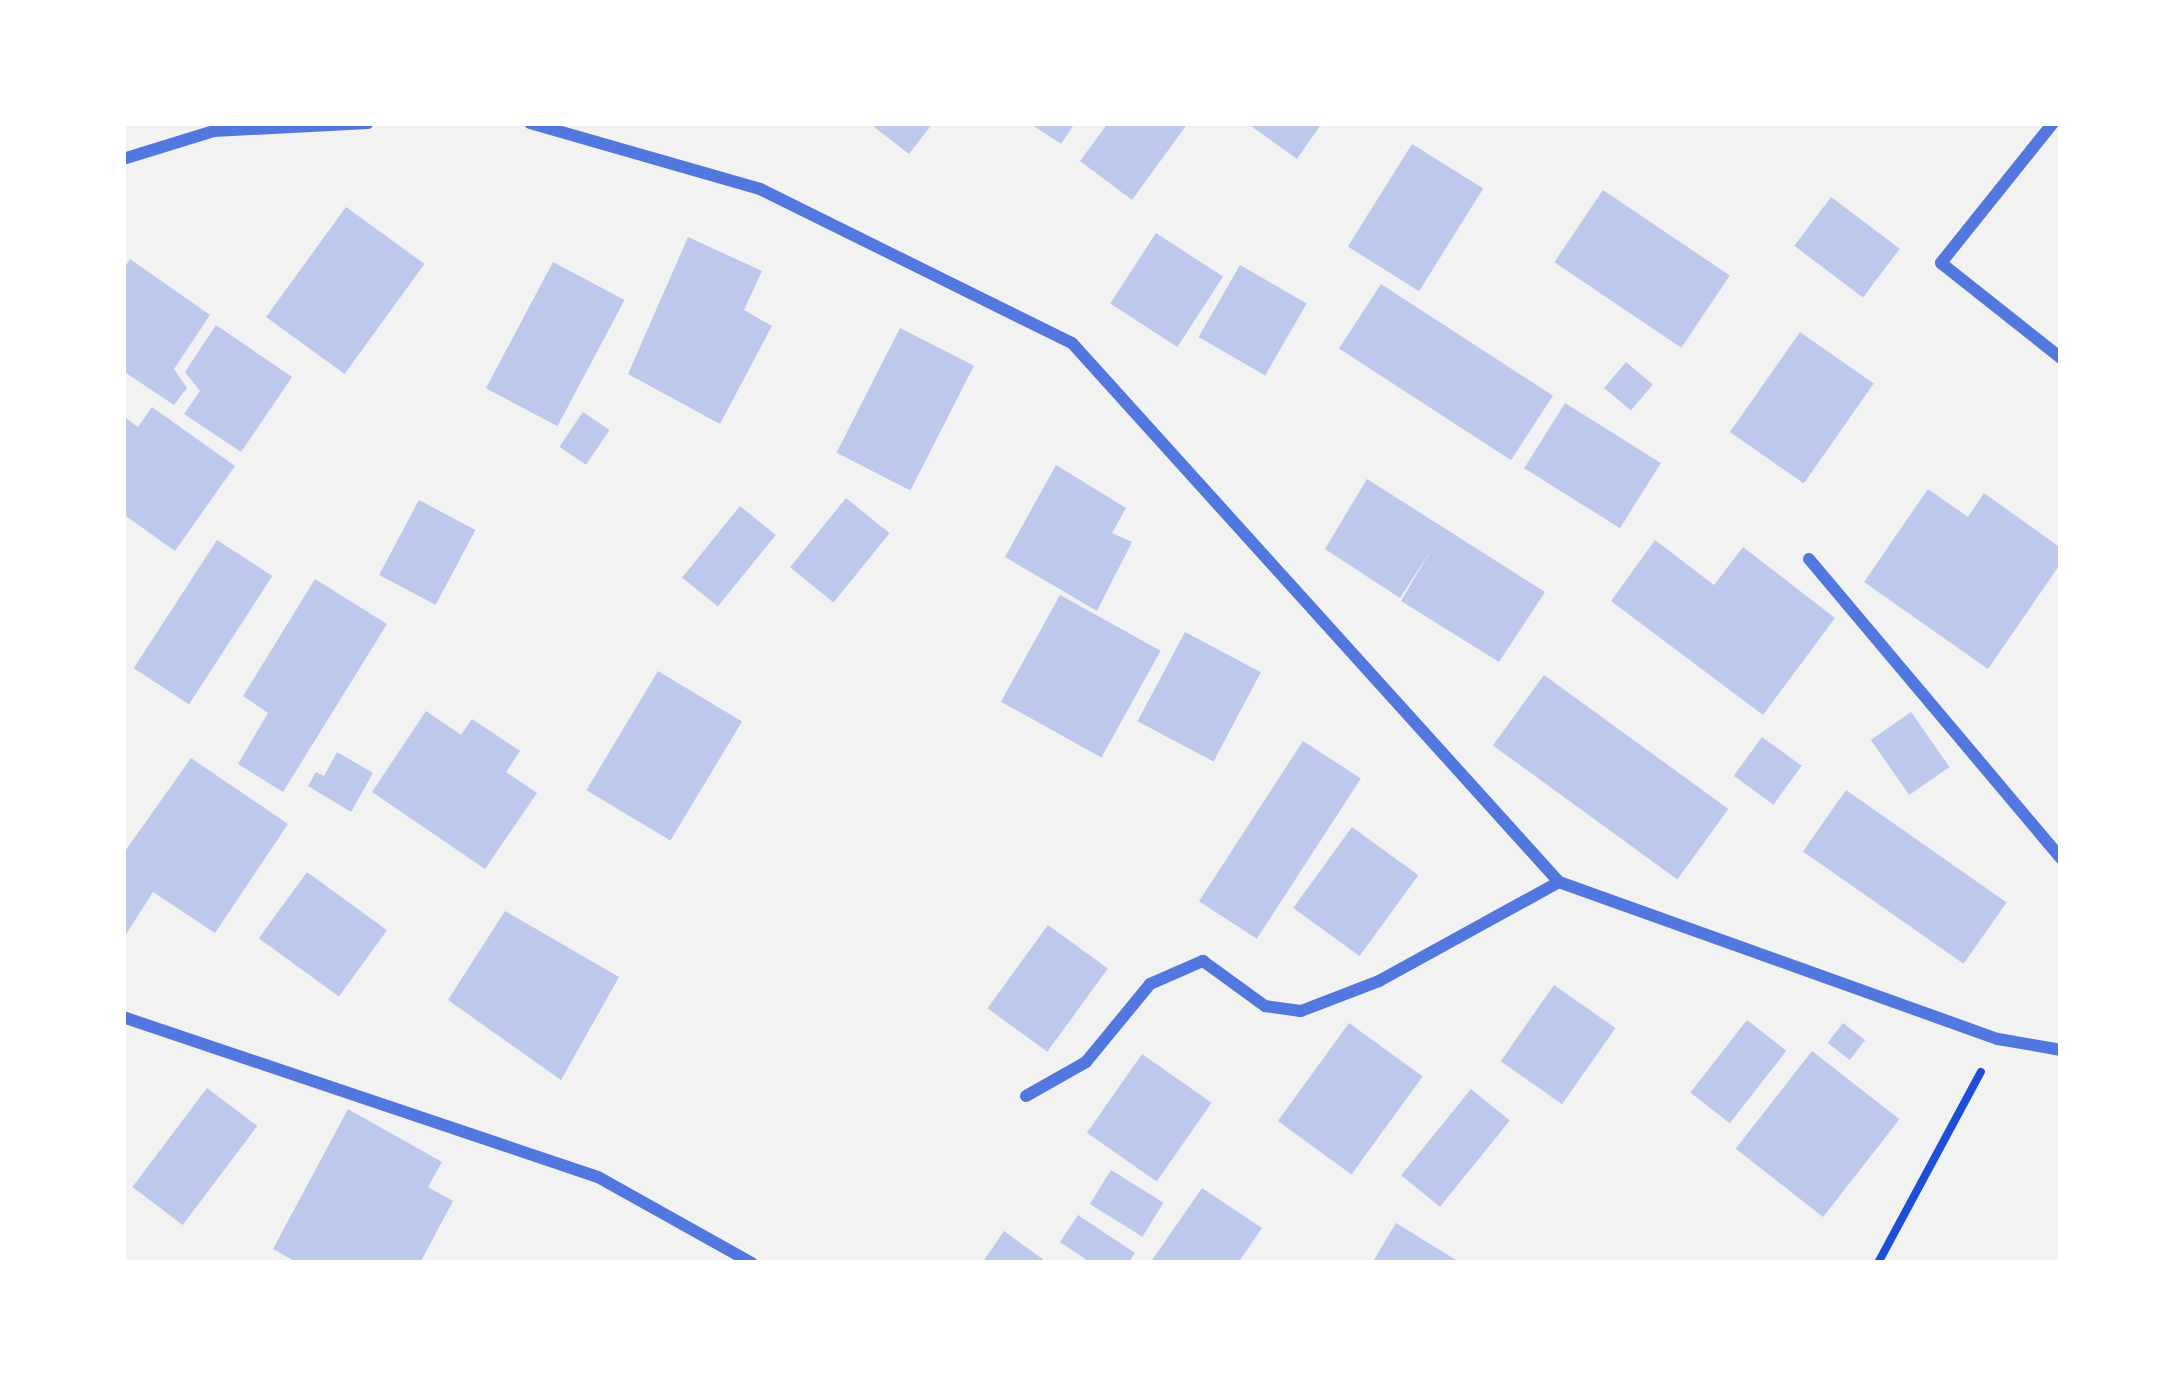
<!DOCTYPE html>
<style>
body{margin:0}
#map{position:relative;width:2184px;height:1386px;overflow:hidden;background:#f2f2f2;font-family:"Golos Text",sans-serif}
div>[style]{position:absolute}
.building>*{inset:0;background:#bdc9ec;transform-origin:0 0}
.path>*{height:8px;margin:-4px;padding:0 4px;transform-origin:4px;border-radius:4px;background:#1d4ed8}
.minor>*{height:12px;margin:-6px;padding:0 6px;transform-origin:6px;border-radius:6px;background:#5277de}
span{translate:-50% -50%;white-space:nowrap;text-align:center;line-height:1.15;-webkit-text-stroke:9px #fff;paint-order:stroke}
.frame{position:absolute;inset:0;border:126px solid #fff;pointer-events:none}
</style>
<div id="map">
<div class="building">
<i style="clip-path:polygon(869px 123px,933px 123px,909px 154px)"></i>
<i style="clip-path:polygon(1029px 123px,1075px 123px,1061px 144px)"></i>
<i style="clip-path:polygon(1108px 123px,1188px 123px,1132px 200px,1080px 161px)"></i>
<i style="clip-path:polygon(1247px 123px,1322px 123px,1297px 159px)"></i>
<i style="left:1412px;top:144px;width:84px;height:121px;rotate:32deg"></i>
<i style="left:1603px;top:190px;width:153px;height:87px;rotate:34deg"></i>
<i style="left:1831px;top:197px;width:86px;height:61px;rotate:37deg"></i>
<i style="left:346px;top:207px;width:97px;height:136px;rotate:36deg"></i>
<i style="left:1156px;top:233px;width:80px;height:84px;rotate:33deg"></i>
<i style="clip-path:polygon(688px 237px,762px 271px,744px 310px,772px 326px,720px 424px,628px 374px)"></i>
<i style="clip-path:polygon(130px 259px,210px 315px,174px 369px,187px 388px,174px 405px,123px 371px,123px 270px)"></i>
<i style="left:553px;top:262px;width:81px;height:143px;rotate:28deg"></i>
<i style="left:1240px;top:265px;width:77px;height:83px;rotate:30deg"></i>
<i style="left:1381px;top:284px;width:205px;height:77px;rotate:33deg"></i>
<i style="clip-path:polygon(216px 325px,292px 377px,241px 452px,184px 414px,200px 391px,185px 372px)"></i>
<i style="left:900px;top:328px;width:83px;height:140px;rotate:27deg"></i>
<i style="left:1800px;top:332px;width:90px;height:122px;rotate:35deg"></i>
<i style="left:1626px;top:362px;width:35px;height:34px;rotate:40deg"></i>
<i style="left:1565px;top:403px;width:113px;height:77px;rotate:32deg"></i>
<i style="clip-path:polygon(152px 407px,235px 466px,175px 551px,123px 514px,123px 416px,138px 427px)"></i>
<i style="left:583px;top:412px;width:32px;height:42px;rotate:34deg"></i>
<i style="clip-path:polygon(1056px 465px,1126px 508px,1112px 533px,1132px 542px,1097px 611px,1005px 557px)"></i>
<i style="clip-path:polygon(1367px 479px,1545px 592px,1499px 662px,1401px 601px,1431px 550px,1400px 598px,1325px 549px)"></i>
<i style="clip-path:polygon(1928px 489px,1968px 517px,1984px 493px,2061px 548px,2061px 563px,1988px 669px,1864px 582px)"></i>
<i style="left:846px;top:498px;width:56px;height:89px;rotate:39deg"></i>
<i style="left:419px;top:500px;width:64px;height:85px;rotate:28deg"></i>
<i style="left:740px;top:506px;width:46px;height:92px;rotate:39deg"></i>
<i style="left:217px;top:540px;width:66px;height:153px;rotate:33deg"></i>
<i style="clip-path:polygon(1655px 540px,1714px 585px,1743px 547px,1835px 618px,1763px 715px,1611px 601px)"></i>
<i style="clip-path:polygon(315px 579px,387px 624px,283px 792px,238px 764px,268px 713px,243px 696px)"></i>
<i style="left:1060px;top:595px;width:115px;height:122px;rotate:29deg"></i>
<i style="left:1185px;top:632px;width:86px;height:101px;rotate:28deg"></i>
<i style="left:658px;top:671px;width:98px;height:139px;rotate:31deg"></i>
<i style="left:1544px;top:675px;width:228px;height:87px;rotate:36deg"></i>
<i style="clip-path:polygon(426px 711px,461px 735px,472px 719px,520px 751px,506px 772px,537px 793px,485px 869px,372px 792px)"></i>
<i style="left:1911px;top:712px;width:67px;height:49px;rotate:55deg"></i>
<i style="left:1762px;top:737px;width:49px;height:48px;rotate:36deg"></i>
<i style="left:1303px;top:741px;width:69px;height:191px;rotate:33deg"></i>
<i style="clip-path:polygon(337px 752px,373px 773px,351px 812px,308px 786px,316px 772px,324px 776px)"></i>
<i style="clip-path:polygon(191px 758px,288px 824px,215px 933px,153px 892px,123px 939px,123px 854px)"></i>
<i style="left:1846px;top:790px;width:196px;height:75px;rotate:35deg"></i>
<i style="left:1352px;top:827px;width:82px;height:100px;rotate:36deg"></i>
<i style="left:307px;top:872px;width:99px;height:82px;rotate:36deg"></i>
<i style="clip-path:polygon(505px 911px,619px 977px,561px 1080px,448px 1000px)"></i>
<i style="left:1048px;top:925px;width:74px;height:103px;rotate:36deg"></i>
<i style="left:1554px;top:985px;width:75px;height:93px;rotate:35deg"></i>
<i style="left:1747px;top:1020px;width:50px;height:92px;rotate:38deg"></i>
<i style="left:1349px;top:1023px;width:91px;height:121px;rotate:36deg"></i>
<i style="left:1843px;top:1023px;width:28px;height:25px;rotate:38deg"></i>
<i style="left:1812px;top:1051px;width:111px;height:124px;rotate:38deg"></i>
<i style="left:1142px;top:1054px;width:85px;height:96px;rotate:35deg"></i>
<i style="left:207px;top:1088px;width:63px;height:124px;rotate:37deg"></i>
<i style="left:1471px;top:1089px;width:50px;height:111px;rotate:39deg"></i>
<i style="clip-path:polygon(348px 1109px,442px 1162px,428px 1187px,453px 1201px,420px 1263px,298px 1263px,273px 1249px)"></i>
<i style="left:1111px;top:1170px;width:62px;height:40px;rotate:32deg"></i>
<i style="clip-path:polygon(1202px 1188px,1262px 1228px,1238px 1263px,1150px 1263px)"></i>
<i style="clip-path:polygon(1078px 1215px,1135px 1253px,1128px 1263px,1091px 1263px,1060px 1242px)"></i>
<i style="clip-path:polygon(1396px 1223px,1461px 1263px,1372px 1263px)"></i>
<i style="clip-path:polygon(1004px 1231px,1048px 1263px,982px 1263px)"></i>
</div>
<div class="path">
<i style="left:1878px;top:1263px;width:217px;rotate:-61.7deg"></i>
</div>
<div class="minor">
<i style="left:530px;top:123px;width:239px;rotate:16deg"></i>
<i style="left:760px;top:189px;width:348px;rotate:26.3deg"></i>
<i style="left:1072px;top:343px;width:726px;rotate:47.9deg"></i>
<i style="left:1559px;top:882px;width:466px;rotate:19.7deg"></i>
<i style="left:1998px;top:1039px;width:64px;rotate:9.9deg"></i>
<i style="left:2053px;top:123px;width:179px;rotate:128.7deg"></i>
<i style="left:1941px;top:263px;width:153px;rotate:38.4deg"></i>
<i style="left:123px;top:159px;width:95px;rotate:-17.1deg"></i>
<i style="left:214px;top:131px;width:154px;rotate:-3deg"></i>
<i style="left:1809px;top:559px;width:391px;rotate:49.9deg"></i>
<i style="left:123px;top:1017px;width:501px;rotate:18.62deg"></i>
<i style="left:598px;top:1177px;width:176px;rotate:29.2deg"></i>
<i style="left:1026px;top:1096px;width:69px;rotate:-29.5deg"></i>
<i style="left:1086px;top:1062px;width:101px;rotate:-50.6deg"></i>
<i style="left:1150px;top:984px;width:58px;rotate:-23.5deg"></i>
<i style="left:1203px;top:961px;width:77px;rotate:36deg"></i>
<i style="left:1265px;top:1006px;width:36px;rotate:8deg"></i>
<i style="left:1301px;top:1011px;width:84px;rotate:-21deg"></i>
<i style="left:1379px;top:981px;width:205px;rotate:-28.8deg"></i>
</div>
<div class="frame"></div>
</div>
